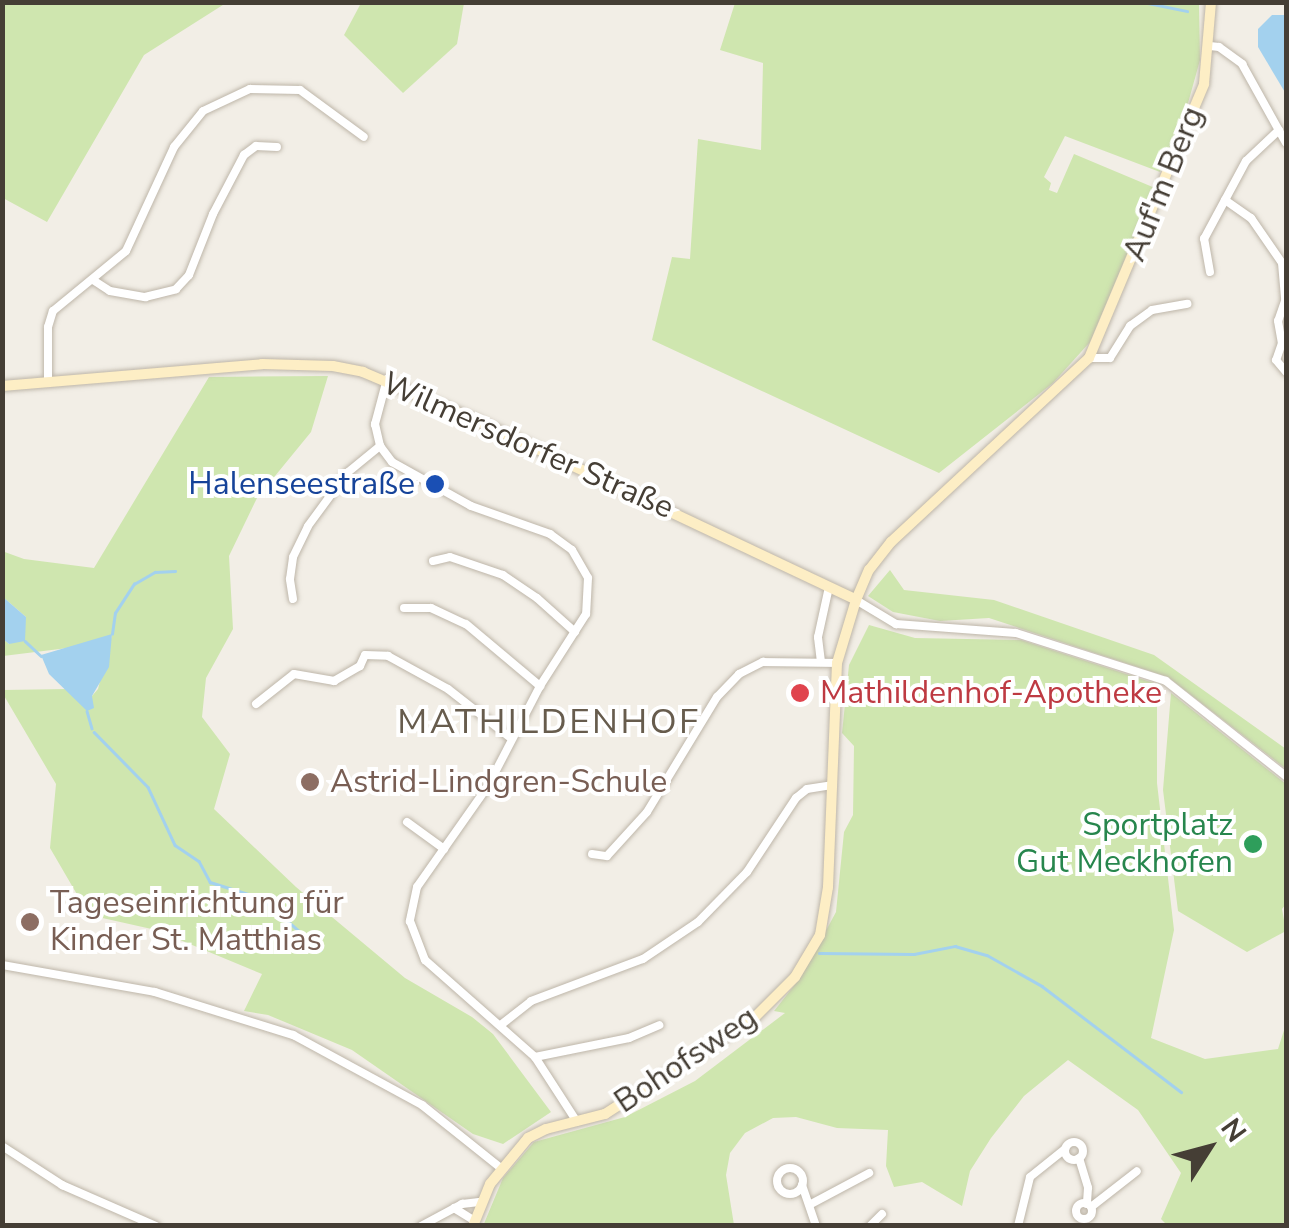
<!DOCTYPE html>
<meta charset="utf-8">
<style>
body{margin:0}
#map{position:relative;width:1289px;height:1228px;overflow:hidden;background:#f2eee6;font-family:"Nunito Sans",sans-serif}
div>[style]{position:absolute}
.green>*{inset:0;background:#cfe6af}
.water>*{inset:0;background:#a3d1ee}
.stream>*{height:2.5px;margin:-1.25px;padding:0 1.25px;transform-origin:1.25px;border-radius:1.25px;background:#a3d1ee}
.roads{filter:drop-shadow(0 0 2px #beb6a9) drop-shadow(0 0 2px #beb6a9)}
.street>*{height:8px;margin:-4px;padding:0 4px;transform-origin:4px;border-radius:4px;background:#fff}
.street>.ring{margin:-4px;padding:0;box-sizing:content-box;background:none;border:8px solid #fff;border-radius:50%}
.secondary>*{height:10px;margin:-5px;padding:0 5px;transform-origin:5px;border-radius:5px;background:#fdeec5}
.dots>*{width:28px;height:28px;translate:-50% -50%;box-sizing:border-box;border:5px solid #fff;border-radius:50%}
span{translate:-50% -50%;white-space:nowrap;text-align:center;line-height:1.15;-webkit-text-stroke:8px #fff;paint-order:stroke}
.street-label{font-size:32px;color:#453e35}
.transit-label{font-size:32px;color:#164399}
.right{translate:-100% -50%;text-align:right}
.health-label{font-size:32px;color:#be3a42}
.left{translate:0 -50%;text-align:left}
.education-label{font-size:32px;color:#785e54}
.leisure-label{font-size:32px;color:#27864d}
.neighbourhood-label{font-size:35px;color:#675c4d;letter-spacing:2.5px}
.frame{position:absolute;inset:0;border:5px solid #453e35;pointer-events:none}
.north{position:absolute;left:1159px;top:1098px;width:100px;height:100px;-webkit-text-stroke:8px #fff;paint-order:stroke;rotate:54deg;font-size:28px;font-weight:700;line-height:40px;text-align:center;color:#453e35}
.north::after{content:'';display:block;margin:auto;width:35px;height:45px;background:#453e35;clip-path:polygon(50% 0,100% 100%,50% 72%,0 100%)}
</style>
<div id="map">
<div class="green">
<i style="clip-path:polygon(1192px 2px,1199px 4px,1200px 60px,1185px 114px,1160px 172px,1065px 136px,1044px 177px,1051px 183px,1049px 190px,1057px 193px,1074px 154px,1155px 188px,1090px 342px,1053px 383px,939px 473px,652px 340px,672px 257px,690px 259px,698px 139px,761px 150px,763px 63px,720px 50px,735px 3px)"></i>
<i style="clip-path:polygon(2px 3px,3px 2px,226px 3px,144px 55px,47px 222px,3px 198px)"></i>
<i style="clip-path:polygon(361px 3px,464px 3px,457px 44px,403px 93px,344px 35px)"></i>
<i style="clip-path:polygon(328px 376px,311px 432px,257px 498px,229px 556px,233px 629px,206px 678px,202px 717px,230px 754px,214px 809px,296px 887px,405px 978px,472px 1017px,493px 1034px,551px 1112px,503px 1144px,473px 1134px,352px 1050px,268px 1015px,244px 1011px,262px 974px,156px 930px,89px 915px,50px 848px,56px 784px,3px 694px,3px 690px,68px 689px,92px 696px,98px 689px,112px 635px,76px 647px,3px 656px,3px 639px,9px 644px,26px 617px,3px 597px,2px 551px,24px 559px,94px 568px,209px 377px)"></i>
<i style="clip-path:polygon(890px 570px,904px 590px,994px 600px,1154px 655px,1286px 749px,1286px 769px,1168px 677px,989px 618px,940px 621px,893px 612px,868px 596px)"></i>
<i style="clip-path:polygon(869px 625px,915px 638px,1021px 640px,1157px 684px,1157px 783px,1174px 930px,1151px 1038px,1205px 1059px,1278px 1049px,1286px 1024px,1286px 1225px,1167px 1225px,1161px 1219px,1181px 1173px,1138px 1110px,1068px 1060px,1024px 1096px,991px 1138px,970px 1171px,962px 1206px,922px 1182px,894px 1187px,886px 1166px,888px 1130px,837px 1128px,796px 1117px,773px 1118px,745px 1133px,730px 1153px,726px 1175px,734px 1225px,483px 1226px,503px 1178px,534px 1142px,625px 1117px,695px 1081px,785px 1013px,774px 1011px,801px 977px,836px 912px,844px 832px,853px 815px,854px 746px,842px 733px,849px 665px)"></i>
<i style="clip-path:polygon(1171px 693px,1286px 784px,1286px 904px,1282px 909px,1286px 931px,1247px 952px,1178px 911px,1163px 790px)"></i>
</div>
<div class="water">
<i style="clip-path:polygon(1272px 15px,1286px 15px,1286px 94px,1258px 47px,1258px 29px)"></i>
<i style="clip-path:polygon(3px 597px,26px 617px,25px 641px,9px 644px,3px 639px)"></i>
<i style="clip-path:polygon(112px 634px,109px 667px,92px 696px,94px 708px,87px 711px,49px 674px,41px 655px)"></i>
</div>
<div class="stream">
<i style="left:1143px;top:2px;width:45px;rotate:11.6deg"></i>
<i style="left:112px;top:634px;width:21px;rotate:-82deg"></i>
<i style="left:115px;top:613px;width:35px;rotate:-57deg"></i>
<i style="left:134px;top:584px;width:24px;rotate:-30deg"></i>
<i style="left:155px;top:572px;width:20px;rotate:-3deg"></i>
<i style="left:25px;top:641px;width:22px;rotate:43deg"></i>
<i style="left:87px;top:711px;width:18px;rotate:74deg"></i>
<i style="left:94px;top:732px;width:77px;rotate:45.5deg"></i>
<i style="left:148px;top:787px;width:64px;rotate:65deg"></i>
<i style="left:175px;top:845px;width:29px;rotate:34deg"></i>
<i style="left:199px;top:861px;width:24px;rotate:62deg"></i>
<i style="left:210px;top:882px;width:53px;rotate:17.4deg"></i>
<i style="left:261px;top:898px;width:79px;rotate:40.9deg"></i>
<i style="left:819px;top:953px;width:95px;rotate:0.6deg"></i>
<i style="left:914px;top:954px;width:42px;rotate:-11deg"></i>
<i style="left:955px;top:946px;width:33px;rotate:16deg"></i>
<i style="left:987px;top:955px;width:63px;rotate:29.4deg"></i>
<i style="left:1042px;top:986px;width:175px;rotate:37.3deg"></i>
</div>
<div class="roads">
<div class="street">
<i style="left:1210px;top:46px;width:9px;rotate:6deg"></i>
<i style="left:1219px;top:47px;width:29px;rotate:36deg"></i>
<i style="left:1242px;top:64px;width:90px;rotate:60.9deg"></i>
<i style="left:1279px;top:130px;width:45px;rotate:136.8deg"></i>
<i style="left:1246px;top:161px;width:44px;rotate:118.3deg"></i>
<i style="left:1225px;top:200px;width:32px;rotate:35deg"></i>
<i style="left:1251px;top:218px;width:55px;rotate:55.4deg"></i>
<i style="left:1282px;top:263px;width:38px;rotate:85deg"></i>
<i style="left:1285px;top:301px;width:21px;rotate:109deg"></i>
<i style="left:1278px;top:321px;width:22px;rotate:80deg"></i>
<i style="left:1282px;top:343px;width:18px;rotate:109deg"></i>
<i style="left:1276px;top:360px;width:16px;rotate:50deg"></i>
<i style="left:1210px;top:272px;width:34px;rotate:-100deg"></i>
<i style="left:1204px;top:239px;width:44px;rotate:-61.7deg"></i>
<i style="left:93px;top:280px;width:20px;rotate:33deg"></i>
<i style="left:110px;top:291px;width:36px;rotate:10deg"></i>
<i style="left:145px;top:297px;width:32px;rotate:-14deg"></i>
<i style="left:176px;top:289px;width:19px;rotate:-47deg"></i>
<i style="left:189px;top:275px;width:66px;rotate:-68.5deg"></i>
<i style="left:213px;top:214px;width:67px;rotate:-62.3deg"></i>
<i style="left:244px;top:155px;width:15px;rotate:-37deg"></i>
<i style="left:256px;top:146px;width:21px;rotate:3deg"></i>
<i style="left:1089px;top:358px;width:21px"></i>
<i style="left:1110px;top:358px;width:38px;rotate:-58deg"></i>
<i style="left:1130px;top:326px;width:27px;rotate:-36deg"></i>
<i style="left:1152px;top:310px;width:36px;rotate:-10deg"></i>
<i style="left:387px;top:379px;width:47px;rotate:104.9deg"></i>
<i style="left:375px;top:424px;width:23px;rotate:77deg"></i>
<i style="left:380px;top:446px;width:20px;rotate:53deg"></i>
<i style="left:392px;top:462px;width:90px;rotate:29.1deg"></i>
<i style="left:471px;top:506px;width:84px;rotate:19.5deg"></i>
<i style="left:550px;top:534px;width:27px;rotate:36deg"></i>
<i style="left:572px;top:550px;width:32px;rotate:60deg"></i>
<i style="left:588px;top:578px;width:36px;rotate:93deg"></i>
<i style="left:586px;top:614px;width:85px;rotate:122.6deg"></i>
<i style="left:540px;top:686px;width:113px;rotate:117.5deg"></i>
<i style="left:488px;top:786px;width:123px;rotate:125.1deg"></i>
<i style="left:417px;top:887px;width:35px;rotate:102deg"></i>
<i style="left:410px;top:921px;width:42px;rotate:69deg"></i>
<i style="left:425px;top:960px;width:147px;rotate:41.4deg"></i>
<i style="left:535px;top:1057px;width:77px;rotate:57.1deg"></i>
<i style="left:48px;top:383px;width:56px;rotate:-90deg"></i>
<i style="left:48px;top:327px;width:17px;rotate:-73deg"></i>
<i style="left:53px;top:311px;width:94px;rotate:-39.4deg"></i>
<i style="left:126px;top:251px;width:115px;rotate:-65.2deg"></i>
<i style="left:174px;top:147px;width:46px;rotate:-51.1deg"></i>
<i style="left:203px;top:111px;width:52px;rotate:-25.1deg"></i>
<i style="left:250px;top:89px;width:50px;rotate:1.1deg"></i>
<i style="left:300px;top:90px;width:79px;rotate:36.3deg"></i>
<i style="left:433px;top:561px;width:17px;rotate:-13deg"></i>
<i style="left:450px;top:557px;width:56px;rotate:18.8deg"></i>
<i style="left:503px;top:575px;width:41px;rotate:34.1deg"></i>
<i style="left:537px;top:598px;width:51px;rotate:41.8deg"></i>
<i style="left:293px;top:599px;width:20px;rotate:-99deg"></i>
<i style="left:290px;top:579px;width:22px;rotate:-82deg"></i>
<i style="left:293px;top:557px;width:34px;rotate:-64deg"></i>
<i style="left:308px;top:526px;width:66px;rotate:-53.7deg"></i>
<i style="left:347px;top:473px;width:43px;rotate:-39.3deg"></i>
<i style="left:856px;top:600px;width:47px;rotate:31deg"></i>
<i style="left:896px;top:624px;width:120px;rotate:4.3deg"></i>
<i style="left:1016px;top:633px;width:157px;rotate:17.7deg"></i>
<i style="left:1166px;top:681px;width:153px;rotate:38.4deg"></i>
<i style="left:404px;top:608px;width:27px"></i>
<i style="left:431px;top:608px;width:38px;rotate:25deg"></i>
<i style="left:466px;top:624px;width:97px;rotate:40deg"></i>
<i style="left:821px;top:662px;width:25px;rotate:-97deg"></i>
<i style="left:818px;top:637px;width:51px;rotate:-77.6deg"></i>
<i style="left:256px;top:704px;width:48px;rotate:-38.3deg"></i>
<i style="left:294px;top:674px;width:41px;rotate:9.9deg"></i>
<i style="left:334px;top:681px;width:30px;rotate:-30deg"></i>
<i style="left:360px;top:666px;width:12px;rotate:-66deg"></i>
<i style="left:365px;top:655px;width:23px;rotate:2deg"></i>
<i style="left:388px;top:656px;width:68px;rotate:28.8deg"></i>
<i style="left:448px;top:689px;width:81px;rotate:38deg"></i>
<i style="left:407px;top:822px;width:46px;rotate:36.1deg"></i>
<i style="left:592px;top:854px;width:15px;rotate:8deg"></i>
<i style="left:607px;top:856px;width:59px;rotate:-47.7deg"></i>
<i style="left:647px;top:812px;width:135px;rotate:-58.7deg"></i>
<i style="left:717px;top:697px;width:32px;rotate:-46deg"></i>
<i style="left:739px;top:674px;width:27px;rotate:-27deg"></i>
<i style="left:763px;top:662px;width:74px;rotate:0.8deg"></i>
<i style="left:2px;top:965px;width:155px;rotate:10deg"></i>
<i style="left:155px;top:992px;width:145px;rotate:17.3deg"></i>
<i style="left:293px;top:1035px;width:147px;rotate:28.5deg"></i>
<i style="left:422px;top:1105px;width:101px;rotate:38.6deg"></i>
<i style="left:502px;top:1024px;width:37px;rotate:-38deg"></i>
<i style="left:531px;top:1001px;width:120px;rotate:-20.6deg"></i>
<i style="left:643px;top:959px;width:66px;rotate:-33.9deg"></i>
<i style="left:698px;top:922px;width:70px;rotate:-45.6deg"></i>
<i style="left:747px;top:872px;width:89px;rotate:-56.5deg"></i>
<i style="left:796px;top:798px;width:14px;rotate:-39deg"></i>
<i style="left:807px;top:789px;width:25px;rotate:-9deg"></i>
<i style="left:535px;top:1057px;width:96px;rotate:-11.4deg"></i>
<i style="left:629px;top:1038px;width:33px;rotate:-23deg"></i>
<i class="ring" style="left:1065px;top:1142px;width:10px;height:10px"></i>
<i style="left:2px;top:1146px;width:72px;rotate:33deg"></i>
<i style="left:62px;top:1185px;width:103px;rotate:23.6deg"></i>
<i style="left:1079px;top:1158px;width:31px;rotate:73deg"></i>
<i style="left:1088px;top:1188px;width:16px;rotate:94deg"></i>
<i class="ring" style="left:777px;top:1168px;width:18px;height:18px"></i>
<i style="left:802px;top:1185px;width:43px;rotate:71.1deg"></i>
<i class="ring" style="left:1076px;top:1203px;width:8px;height:8px"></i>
<i style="left:811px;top:1204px;width:66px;rotate:-28.1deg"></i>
<i style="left:1091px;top:1207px;width:58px;rotate:-38deg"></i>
<i style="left:454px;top:1208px;width:22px;rotate:32deg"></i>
<i style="left:421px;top:1226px;width:47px;rotate:-28.2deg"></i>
<i style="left:462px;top:1204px;width:17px;rotate:-7deg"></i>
<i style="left:870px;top:1226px;width:17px;rotate:-45deg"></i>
<i style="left:1018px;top:1226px;width:50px;rotate:-76.2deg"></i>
<i style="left:1030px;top:1177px;width:45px;rotate:-38.7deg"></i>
</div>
<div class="secondary">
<i style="left:2px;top:386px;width:261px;rotate:-4.8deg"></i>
<i style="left:262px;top:364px;width:71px;rotate:1.6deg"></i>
<i style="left:333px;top:366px;width:31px;rotate:11deg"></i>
<i style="left:363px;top:372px;width:123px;rotate:23deg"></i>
<i style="left:476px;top:420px;width:420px;rotate:25.3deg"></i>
<i style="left:473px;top:1226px;width:45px;rotate:-68deg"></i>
<i style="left:490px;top:1184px;width:60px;rotate:-50.4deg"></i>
<i style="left:528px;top:1138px;width:20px;rotate:-27deg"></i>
<i style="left:546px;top:1129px;width:61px;rotate:-14.3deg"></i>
<i style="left:605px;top:1114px;width:177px;rotate:-32.8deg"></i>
<i style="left:754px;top:1018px;width:58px;rotate:-45deg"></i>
<i style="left:795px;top:977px;width:49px;rotate:-59.2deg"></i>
<i style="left:820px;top:935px;width:49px;rotate:-80.5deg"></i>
<i style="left:828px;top:887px;width:224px;rotate:-87.7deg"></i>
<i style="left:837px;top:663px;width:66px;rotate:-73.2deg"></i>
<i style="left:856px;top:600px;width:33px;rotate:-67deg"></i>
<i style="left:869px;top:570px;width:36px;rotate:-52deg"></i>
<i style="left:891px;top:542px;width:270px;rotate:-42.9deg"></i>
<i style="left:1089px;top:358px;width:297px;rotate:-67.2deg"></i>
<i style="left:1204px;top:84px;width:82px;rotate:-85.1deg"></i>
</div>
</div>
<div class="dots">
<i style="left:435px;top:484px;background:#1a4fb4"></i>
<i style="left:800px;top:693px;background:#e0444e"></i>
<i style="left:310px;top:782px;background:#8d6e63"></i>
<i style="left:1253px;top:844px;background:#2e9e5b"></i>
<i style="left:30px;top:922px;background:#8d6e63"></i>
</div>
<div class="street-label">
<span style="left:1164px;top:184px;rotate:-68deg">Auf'm Berg</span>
<span style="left:528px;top:446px;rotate:24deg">Wilmersdorfer Straße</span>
<span style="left:686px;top:1060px;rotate:-34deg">Bohofsweg</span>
</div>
<div class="transit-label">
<span class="right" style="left:415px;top:484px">Halenseestraße</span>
</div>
<div class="health-label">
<span class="left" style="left:820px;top:693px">Mathildenhof-Apotheke</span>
</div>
<div class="education-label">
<span class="left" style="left:330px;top:782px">Astrid-Lindgren-Schule</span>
<span class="left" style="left:50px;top:922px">Tageseinrichtung für<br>Kinder St. Matthias</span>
</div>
<div class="leisure-label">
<span class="right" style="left:1233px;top:844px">Sportplatz<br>Gut Meckhofen</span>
</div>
<div class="neighbourhood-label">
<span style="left:549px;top:722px">MATHILDENHOF</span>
</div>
<div class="frame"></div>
<div class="north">N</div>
</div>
